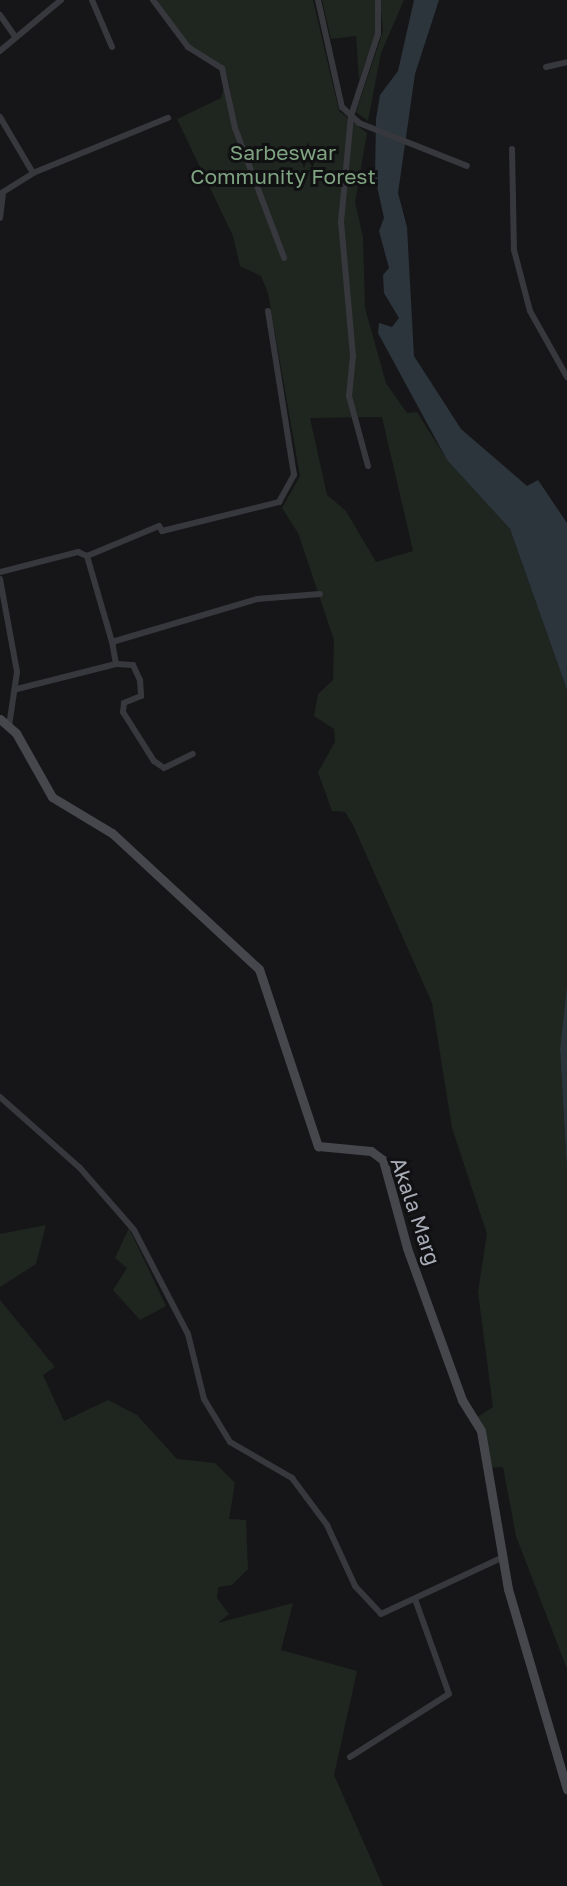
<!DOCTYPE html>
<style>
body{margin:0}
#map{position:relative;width:567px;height:1886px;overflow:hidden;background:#161618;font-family:"Golos Text",sans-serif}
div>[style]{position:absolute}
.green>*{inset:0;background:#1e261f}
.water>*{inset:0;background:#2c353c}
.minor>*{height:6px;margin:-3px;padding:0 3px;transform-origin:3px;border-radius:3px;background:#37383d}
.secondary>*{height:9px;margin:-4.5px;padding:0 4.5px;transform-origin:4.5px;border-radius:4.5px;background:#45474d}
span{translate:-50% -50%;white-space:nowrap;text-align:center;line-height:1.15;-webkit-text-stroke:6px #111113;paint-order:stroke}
.park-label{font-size:21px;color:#7fa381}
.street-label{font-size:21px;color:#a8adb8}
</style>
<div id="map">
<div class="green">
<i style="clip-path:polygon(evenodd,157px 0,313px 0,339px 111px,367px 133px,355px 202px,363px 237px,365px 308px,386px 383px,407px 413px,417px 412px,447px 460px,510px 529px,567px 690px,567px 985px,560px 1049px,567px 1171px,567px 1669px,516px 1536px,503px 1467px,487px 1468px,476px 1418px,493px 1407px,478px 1292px,487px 1234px,452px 1128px,432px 1003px,353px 825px,345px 812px,332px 811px,318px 772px,335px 742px,334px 729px,314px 716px,318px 694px,333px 680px,334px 640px,298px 533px,282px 508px,300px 476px,268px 293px,261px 276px,240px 266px,233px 236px,177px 119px,221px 98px,225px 83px,232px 99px,229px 83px,224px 67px,189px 45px,157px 0,382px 417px,413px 551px,376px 562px,346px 511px,327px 495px,310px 418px,382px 417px)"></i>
<i style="clip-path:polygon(322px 0,375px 0,377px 29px,359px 80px,356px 36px,331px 39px)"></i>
<i style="clip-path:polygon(380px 0,404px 0,381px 53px,368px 121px,356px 112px,383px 31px)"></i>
<i style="clip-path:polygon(46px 1225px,36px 1264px,0 1287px,0 1234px)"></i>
<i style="clip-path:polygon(129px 1228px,166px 1306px,140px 1320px,113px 1290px,127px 1268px,115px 1258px)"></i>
<i style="clip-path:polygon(0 1300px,55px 1367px,43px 1375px,64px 1421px,108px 1400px,137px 1415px,177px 1459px,215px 1463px,235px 1483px,229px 1519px,246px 1520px,248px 1569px,232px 1585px,218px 1587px,217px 1598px,229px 1614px,218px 1623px,293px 1603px,281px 1650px,357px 1671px,334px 1775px,383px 1886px,0 1886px)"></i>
</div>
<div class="water">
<i style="clip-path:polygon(414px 0,439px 0,415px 74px,398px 193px,407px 227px,414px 356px,461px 429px,527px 486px,538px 480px,567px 523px,567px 690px,510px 529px,447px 460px,378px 333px,379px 323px,392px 327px,399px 318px,384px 293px,383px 275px,389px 268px,379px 231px,384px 218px,375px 177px,376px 119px,380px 95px,398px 71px)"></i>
<i style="clip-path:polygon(567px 985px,567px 1171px,560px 1049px)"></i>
</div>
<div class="minor">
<i style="left:92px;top:0;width:51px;rotate:66.9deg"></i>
<i style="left:153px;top:0;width:59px;rotate:53.3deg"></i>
<i style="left:188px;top:47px;width:40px;rotate:32deg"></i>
<i style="left:222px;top:68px;width:61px;rotate:77.8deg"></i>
<i style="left:235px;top:128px;width:139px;rotate:69.3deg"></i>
<i style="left:318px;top:0;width:110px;rotate:77.4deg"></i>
<i style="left:342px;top:107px;width:23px;rotate:43deg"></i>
<i style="left:359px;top:123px;width:116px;rotate:21.7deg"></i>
<i style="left:0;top:15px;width:24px;rotate:55deg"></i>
<i style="left:0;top:51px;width:80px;rotate:-39.9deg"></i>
<i style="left:546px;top:67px;width:22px;rotate:-13deg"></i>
<i style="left:0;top:117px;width:65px;rotate:59.5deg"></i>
<i style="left:33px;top:173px;width:146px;rotate:-22.2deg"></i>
<i style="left:512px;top:149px;width:101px;rotate:88.9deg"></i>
<i style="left:514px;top:250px;width:63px;rotate:75.3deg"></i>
<i style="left:530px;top:311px;width:76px;rotate:60.7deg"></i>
<i style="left:0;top:218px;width:26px;rotate:-83deg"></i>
<i style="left:3px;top:192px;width:36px;rotate:-32deg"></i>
<i style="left:368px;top:466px;width:73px;rotate:-105.2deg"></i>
<i style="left:349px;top:396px;width:40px;rotate:-84.3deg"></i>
<i style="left:353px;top:356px;width:135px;rotate:-95.1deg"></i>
<i style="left:341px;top:222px;width:106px;rotate:-84.6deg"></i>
<i style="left:351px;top:116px;width:86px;rotate:-71.8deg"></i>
<i style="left:378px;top:34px;width:34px;rotate:-90deg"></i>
<i style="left:87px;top:556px;width:90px;rotate:73.8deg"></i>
<i style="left:0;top:572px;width:81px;rotate:-14.4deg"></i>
<i style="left:78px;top:552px;width:10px;rotate:24deg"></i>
<i style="left:87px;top:556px;width:78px;rotate:-22.6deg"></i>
<i style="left:159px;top:526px;width:6px;rotate:59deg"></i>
<i style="left:162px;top:531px;width:121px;rotate:-13.9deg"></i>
<i style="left:279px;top:502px;width:31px;rotate:-61deg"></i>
<i style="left:294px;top:475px;width:166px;rotate:-99deg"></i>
<i style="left:0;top:579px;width:95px;rotate:79.6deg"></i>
<i style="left:17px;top:672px;width:55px;rotate:98.4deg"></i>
<i style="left:116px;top:664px;width:17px;rotate:3deg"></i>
<i style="left:133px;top:665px;width:17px;rotate:65deg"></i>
<i style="left:140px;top:680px;width:16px;rotate:86deg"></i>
<i style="left:141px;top:696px;width:18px;rotate:158deg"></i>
<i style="left:124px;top:703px;width:9px;rotate:96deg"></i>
<i style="left:123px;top:712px;width:58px;rotate:57.7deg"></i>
<i style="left:154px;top:761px;width:12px;rotate:35deg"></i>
<i style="left:164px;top:768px;width:32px;rotate:-26deg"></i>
<i style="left:17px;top:689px;width:102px;rotate:-14.2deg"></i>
<i style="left:116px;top:664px;width:22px;rotate:-100deg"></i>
<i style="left:112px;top:642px;width:151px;rotate:-16.5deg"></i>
<i style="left:257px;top:599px;width:63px;rotate:-4.5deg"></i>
<i style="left:0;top:1097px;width:107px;rotate:41.6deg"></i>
<i style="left:80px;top:1168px;width:82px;rotate:48.9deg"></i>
<i style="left:134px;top:1230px;width:117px;rotate:62.6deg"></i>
<i style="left:188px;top:1334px;width:67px;rotate:76.2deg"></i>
<i style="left:204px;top:1399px;width:50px;rotate:58.8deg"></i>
<i style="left:230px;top:1442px;width:72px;rotate:30.1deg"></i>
<i style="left:292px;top:1478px;width:59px;rotate:53.3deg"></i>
<i style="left:327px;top:1525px;width:67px;rotate:65.3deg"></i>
<i style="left:355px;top:1586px;width:38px;rotate:47deg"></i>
<i style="left:381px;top:1614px;width:132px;rotate:-25deg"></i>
<i style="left:350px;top:1757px;width:117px;rotate:-32.5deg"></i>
<i style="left:449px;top:1694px;width:98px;rotate:-109.7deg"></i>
</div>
<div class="secondary">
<i style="left:0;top:719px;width:21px;rotate:41deg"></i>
<i style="left:16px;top:733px;width:73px;rotate:60.6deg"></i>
<i style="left:52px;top:797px;width:70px;rotate:31deg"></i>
<i style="left:112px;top:833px;width:200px;rotate:42.8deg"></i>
<i style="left:259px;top:969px;width:187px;rotate:71.6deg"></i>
<i style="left:318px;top:1146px;width:53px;rotate:5.4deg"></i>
<i style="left:371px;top:1151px;width:15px;rotate:37deg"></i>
<i style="left:383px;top:1160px;width:91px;rotate:74.7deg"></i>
<i style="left:407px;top:1248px;width:162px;rotate:70.1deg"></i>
<i style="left:462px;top:1400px;width:36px;rotate:58deg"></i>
<i style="left:481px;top:1431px;width:160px;rotate:80.3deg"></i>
<i style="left:508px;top:1589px;width:209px;rotate:73.6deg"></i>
</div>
<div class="park-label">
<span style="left:283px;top:164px">Sarbeswar<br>Community Forest</span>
</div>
<div class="street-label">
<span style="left:416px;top:1211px;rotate:71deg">Akala Marg</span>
</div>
</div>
